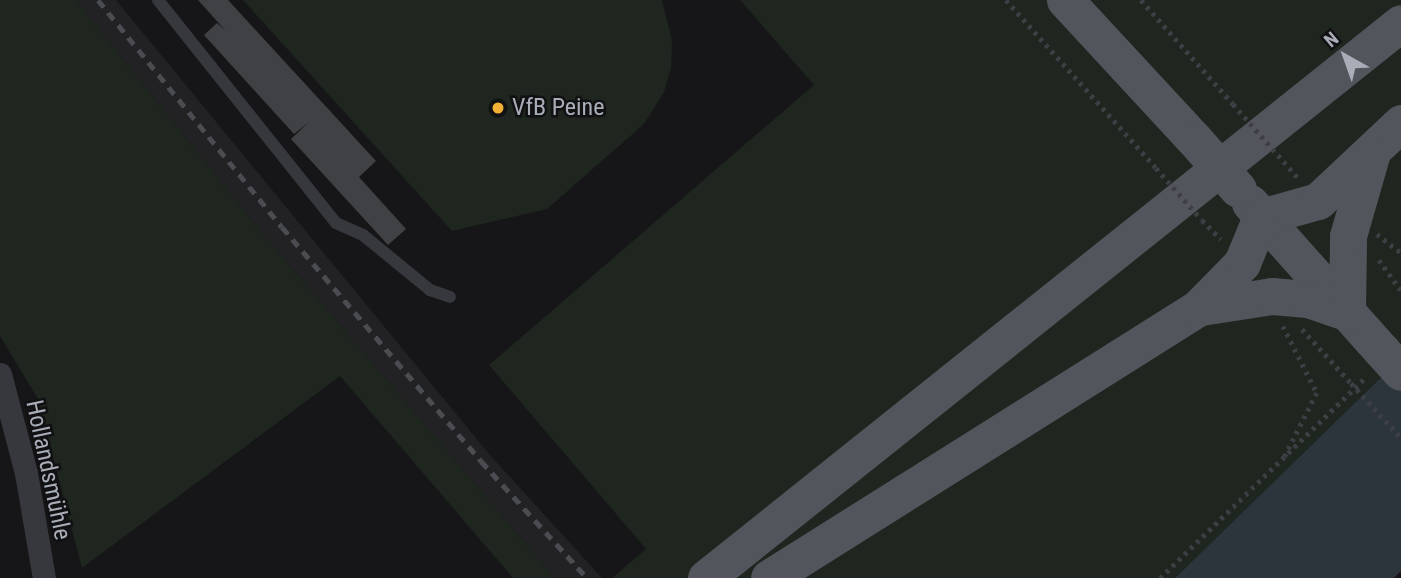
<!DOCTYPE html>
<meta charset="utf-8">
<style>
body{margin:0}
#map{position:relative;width:1401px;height:578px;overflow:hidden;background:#161618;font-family:"Roboto Condensed",sans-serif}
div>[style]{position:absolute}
.built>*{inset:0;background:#222225}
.green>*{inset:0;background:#1e261f}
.water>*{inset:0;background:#2c353c}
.building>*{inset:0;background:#404145}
.path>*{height:4.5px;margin-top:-2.25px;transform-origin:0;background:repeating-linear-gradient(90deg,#3d3f44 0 3.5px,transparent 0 8.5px)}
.service>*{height:12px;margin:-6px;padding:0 6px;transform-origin:6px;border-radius:6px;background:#37383d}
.minor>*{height:23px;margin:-11.5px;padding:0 11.5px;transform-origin:11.5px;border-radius:11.5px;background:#37383d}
.primary>*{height:37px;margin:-18.5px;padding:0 18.5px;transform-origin:18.5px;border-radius:18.5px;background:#53555c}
.rail>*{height:5px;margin-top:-2.5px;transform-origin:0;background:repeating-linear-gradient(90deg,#4a4c52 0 9px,transparent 0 16px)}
.path-bridge>*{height:4.5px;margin-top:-2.25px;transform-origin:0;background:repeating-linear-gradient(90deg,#3d3f44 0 3.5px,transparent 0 8.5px)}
.primary-bridge>*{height:37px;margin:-18.5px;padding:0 18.5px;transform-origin:18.5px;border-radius:18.5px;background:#53555c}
.dots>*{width:19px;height:19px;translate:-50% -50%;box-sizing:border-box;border:4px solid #111113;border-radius:50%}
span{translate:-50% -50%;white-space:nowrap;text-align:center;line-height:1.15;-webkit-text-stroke:5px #111113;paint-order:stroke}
.poi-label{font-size:24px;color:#a8adb8}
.left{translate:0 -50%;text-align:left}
.street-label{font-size:24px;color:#a8adb8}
.north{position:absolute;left:1310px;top:21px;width:70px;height:70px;-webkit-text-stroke:5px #111113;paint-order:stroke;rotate:320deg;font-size:19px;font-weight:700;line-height:28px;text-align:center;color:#a8adb8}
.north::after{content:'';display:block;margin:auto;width:24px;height:32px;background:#a8adb8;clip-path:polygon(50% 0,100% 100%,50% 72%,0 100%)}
</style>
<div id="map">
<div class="built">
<i style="clip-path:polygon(76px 0,116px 0,489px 454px,602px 578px,555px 578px,259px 229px)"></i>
</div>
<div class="green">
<i style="clip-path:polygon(0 0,76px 0,259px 229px,555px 578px,513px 578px,340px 376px,82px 568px,38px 399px,0 336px)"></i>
<i style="clip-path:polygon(243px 0,662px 0,672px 40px,671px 68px,664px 92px,644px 124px,547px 209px,452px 231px)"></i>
<i style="clip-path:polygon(740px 0,1401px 0,1401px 358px,1175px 578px,612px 578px,646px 549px,489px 365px,814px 85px)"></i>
</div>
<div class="water">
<i style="clip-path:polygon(1401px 358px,1401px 571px,1394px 578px,1175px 578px)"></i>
</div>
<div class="building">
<i style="clip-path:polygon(198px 0,228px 0,376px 161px,359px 177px,406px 229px,388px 245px,291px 139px,309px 122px,294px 134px,204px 35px,217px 23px,225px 30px)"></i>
</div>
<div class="path">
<i style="left:1006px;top:0;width:225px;rotate:48.2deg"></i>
<i style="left:1141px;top:0;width:139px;rotate:48.5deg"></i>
<i style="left:1278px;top:155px;width:30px;rotate:49deg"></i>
<i style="left:1202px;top:220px;width:27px;rotate:45deg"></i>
<i style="left:1377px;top:234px;width:31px;rotate:38deg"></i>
<i style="left:1379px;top:260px;width:37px;rotate:54deg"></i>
<i style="left:1283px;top:326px;width:75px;rotate:63.1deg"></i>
<i style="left:1317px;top:393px;width:73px;rotate:116.9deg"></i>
<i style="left:1302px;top:329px;width:73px;rotate:47.8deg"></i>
<i style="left:1160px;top:578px;width:288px;rotate:-44.3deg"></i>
</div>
<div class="service">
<i style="left:158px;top:0;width:285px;rotate:51.4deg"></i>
<i style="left:336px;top:223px;width:30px;rotate:24deg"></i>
<i style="left:363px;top:235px;width:87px;rotate:39.4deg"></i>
<i style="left:430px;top:290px;width:21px;rotate:19deg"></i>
</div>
<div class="minor">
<i style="left:0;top:374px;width:102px;rotate:75.3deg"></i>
<i style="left:26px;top:473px;width:107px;rotate:80.3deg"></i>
</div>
<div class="primary">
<i style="left:1065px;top:0;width:188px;rotate:47.2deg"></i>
<i style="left:1250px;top:203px;width:198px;rotate:48.3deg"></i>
<i style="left:1261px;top:217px;width:59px;rotate:-15.7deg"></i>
<i style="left:1318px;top:201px;width:114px;rotate:-43.2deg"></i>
<i style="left:1201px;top:307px;width:72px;rotate:-8.8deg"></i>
<i style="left:1272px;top:296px;width:36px;rotate:5deg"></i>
<i style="left:1308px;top:299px;width:40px;rotate:18.9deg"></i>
<i style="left:1347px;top:312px;width:76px;rotate:-89.2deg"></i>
<i style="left:1348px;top:236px;width:83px;rotate:-74deg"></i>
<i style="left:706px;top:578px;width:889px;rotate:-38.61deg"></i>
<i style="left:769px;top:578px;width:507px;rotate:-32.19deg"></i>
<i style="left:1198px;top:308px;width:63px;rotate:-45.6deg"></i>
<i style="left:1242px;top:263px;width:50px;rotate:-67.6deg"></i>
</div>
<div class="rail">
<i style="left:98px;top:0;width:292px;rotate:51deg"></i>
<i style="left:282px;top:227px;width:307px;rotate:49.6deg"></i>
<i style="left:481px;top:461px;width:158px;rotate:47.8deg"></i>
</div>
<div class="path-bridge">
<i style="left:1233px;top:104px;width:67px;rotate:48.7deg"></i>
<i style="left:1156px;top:168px;width:69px;rotate:48.5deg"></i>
<i style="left:1351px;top:383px;width:74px;rotate:47.7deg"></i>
</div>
<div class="primary-bridge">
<i style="left:1193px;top:138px;width:68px;rotate:48.6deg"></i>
<i style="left:1382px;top:351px;width:28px;rotate:48deg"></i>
</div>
<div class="dots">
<i style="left:498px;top:108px;background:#f2b134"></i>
</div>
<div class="poi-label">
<span class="left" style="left:512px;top:108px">VfB Peine</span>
</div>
<div class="street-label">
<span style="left:48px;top:470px;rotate:78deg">Hollandsmühle</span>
</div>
<div class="north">N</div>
</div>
